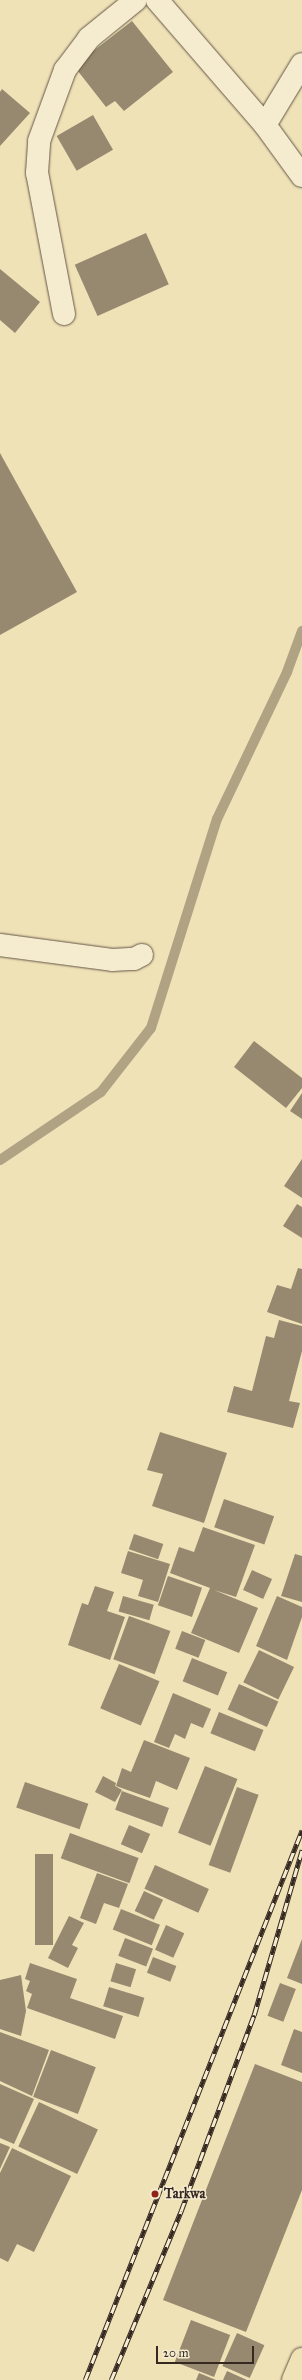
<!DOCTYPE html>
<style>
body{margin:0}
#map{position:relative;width:302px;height:2380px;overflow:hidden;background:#f0e2b7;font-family:"IM FELL Great Primer",serif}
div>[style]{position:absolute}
.stream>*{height:10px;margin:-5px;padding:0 5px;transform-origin:5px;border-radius:5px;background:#b0a384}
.building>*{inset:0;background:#96896f;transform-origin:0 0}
.roads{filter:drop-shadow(0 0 1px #635646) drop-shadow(0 0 1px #635646)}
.minor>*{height:22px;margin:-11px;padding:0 11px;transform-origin:11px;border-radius:11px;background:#f5ecd0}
.major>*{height:22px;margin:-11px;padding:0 11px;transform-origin:11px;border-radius:11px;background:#f0e2b7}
.rail>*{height:4.5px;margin-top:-2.25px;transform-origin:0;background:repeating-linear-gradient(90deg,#f5ecd0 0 9px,#342821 0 18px);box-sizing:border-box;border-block:1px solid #342821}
.dots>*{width:11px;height:11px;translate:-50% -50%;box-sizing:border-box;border:2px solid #f5ecd0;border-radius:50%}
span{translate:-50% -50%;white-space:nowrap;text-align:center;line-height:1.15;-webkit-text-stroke:3px #f5ecd0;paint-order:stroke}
.poi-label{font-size:14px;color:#342821;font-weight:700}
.left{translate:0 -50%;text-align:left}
.scale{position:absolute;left:156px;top:2346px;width:98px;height:18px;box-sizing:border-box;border:2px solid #342821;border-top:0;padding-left:5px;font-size:12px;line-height:14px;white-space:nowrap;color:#342821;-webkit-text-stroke:3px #f5ecd0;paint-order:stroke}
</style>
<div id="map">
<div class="stream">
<i style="left:0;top:1160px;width:122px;rotate:-34deg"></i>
<i style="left:101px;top:1092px;width:81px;rotate:-52deg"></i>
<i style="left:151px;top:1028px;width:219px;rotate:-72.5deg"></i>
<i style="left:217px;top:819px;width:163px;rotate:-64.5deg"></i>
<i style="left:287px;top:672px;width:44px;rotate:-69.9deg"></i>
</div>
<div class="building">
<i style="clip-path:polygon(132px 21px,173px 72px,124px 111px,115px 101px,106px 107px,74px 66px)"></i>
<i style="clip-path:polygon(2px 89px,30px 113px,0 146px,0 92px)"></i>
<i style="left:93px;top:115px;width:40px;height:42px;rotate:60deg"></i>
<i style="left:146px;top:233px;width:56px;height:78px;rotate:66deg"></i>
<i style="clip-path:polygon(0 269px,40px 302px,15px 333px,0 320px)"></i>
<i style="clip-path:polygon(0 453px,77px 592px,0 635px)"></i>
<i style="clip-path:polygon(254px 1041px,302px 1078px,302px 1088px,286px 1108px,234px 1067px)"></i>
<i style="clip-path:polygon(302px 1093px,302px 1119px,290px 1111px)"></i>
<i style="clip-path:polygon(302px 1159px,302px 1198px,284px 1186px)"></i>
<i style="clip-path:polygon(297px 1204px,302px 1207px,302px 1238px,283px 1226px)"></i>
<i style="clip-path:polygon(298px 1268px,302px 1269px,302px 1324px,267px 1312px,277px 1285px,291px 1289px)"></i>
<i style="clip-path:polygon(279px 1320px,302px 1326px,302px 1351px,289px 1401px,300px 1403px,293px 1428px,227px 1412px,234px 1386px,252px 1391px,266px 1336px,274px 1338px)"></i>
<i style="clip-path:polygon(160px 1432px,227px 1453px,204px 1523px,152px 1506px,163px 1474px,147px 1470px)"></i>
<i style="left:224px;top:1499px;width:53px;height:30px;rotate:19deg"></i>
<i style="clip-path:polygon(203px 1527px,255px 1545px,236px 1597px,214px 1590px,258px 1608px,239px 1653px,191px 1633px,210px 1588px,170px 1573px,179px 1547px,194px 1552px)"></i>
<i style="left:134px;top:1534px;width:31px;height:16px;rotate:19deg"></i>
<i style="clip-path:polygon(128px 1551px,170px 1564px,158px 1602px,138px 1596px,143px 1580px,121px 1573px)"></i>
<i style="clip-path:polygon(295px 1554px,302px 1556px,302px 1602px,281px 1596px)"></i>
<i style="left:252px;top:1570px;width:22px;height:22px;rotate:24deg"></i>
<i style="left:168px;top:1576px;width:36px;height:31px;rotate:19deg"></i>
<i style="clip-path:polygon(95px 1586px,114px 1592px,107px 1611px,125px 1617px,110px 1660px,68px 1645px,82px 1603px,88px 1605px)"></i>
<i style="left:123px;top:1596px;width:32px;height:16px;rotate:16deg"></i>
<i style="clip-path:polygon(277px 1596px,302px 1607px,302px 1617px,287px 1660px,256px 1646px)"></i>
<i style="left:129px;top:1616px;width:44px;height:46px;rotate:20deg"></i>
<i style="left:182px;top:1631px;width:25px;height:19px;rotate:21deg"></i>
<i style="left:259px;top:1650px;width:39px;height:36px;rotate:26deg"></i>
<i style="left:192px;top:1658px;width:38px;height:25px;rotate:22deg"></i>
<i style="left:119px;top:1664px;width:44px;height:48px;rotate:23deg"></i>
<i style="left:239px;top:1684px;width:43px;height:28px;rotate:24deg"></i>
<i style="clip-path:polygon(173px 1693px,211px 1709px,203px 1728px,191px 1723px,185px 1739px,175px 1734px,169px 1748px,154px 1742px)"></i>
<i style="left:219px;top:1712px;width:48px;height:23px;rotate:22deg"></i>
<i style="clip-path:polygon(144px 1740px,190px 1758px,177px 1790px,156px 1781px,150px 1798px,116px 1786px,122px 1768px,131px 1772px)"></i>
<i style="left:205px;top:1766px;width:35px;height:72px;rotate:22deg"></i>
<i style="clip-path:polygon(103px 1776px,116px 1783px,115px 1786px,122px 1790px,115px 1802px,95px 1792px)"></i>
<i style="left:25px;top:1782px;width:67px;height:27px;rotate:19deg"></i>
<i style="left:237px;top:1787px;width:23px;height:83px;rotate:20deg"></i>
<i style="left:122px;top:1791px;width:50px;height:20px;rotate:20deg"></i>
<i style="left:129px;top:1825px;width:23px;height:21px;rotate:23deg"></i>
<i style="left:70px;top:1833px;width:73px;height:27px;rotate:20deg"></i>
<i style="left:35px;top:1854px;width:18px;height:91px"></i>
<i style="left:155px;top:1865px;width:59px;height:26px;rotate:24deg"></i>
<i style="clip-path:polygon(97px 1873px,128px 1884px,119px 1908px,104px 1903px,96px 1924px,80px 1918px)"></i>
<i style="left:144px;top:1891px;width:21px;height:22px;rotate:25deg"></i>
<i style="left:121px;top:1909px;width:42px;height:22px;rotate:22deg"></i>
<i style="clip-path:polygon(69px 1916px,84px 1923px,72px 1945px,78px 1948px,68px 1968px,48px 1958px)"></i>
<i style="left:166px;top:1925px;width:20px;height:27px;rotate:24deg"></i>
<i style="left:125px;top:1938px;width:30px;height:19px;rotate:21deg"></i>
<i style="clip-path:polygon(302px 1939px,302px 1984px,287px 1978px)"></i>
<i style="left:153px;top:1957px;width:25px;height:17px;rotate:21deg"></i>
<i style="clip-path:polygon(30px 1963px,77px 1979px,70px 1998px,123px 2016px,115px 2039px,27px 2008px,32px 1994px,26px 1991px,30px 1981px,25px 1979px)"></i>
<i style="left:116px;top:1963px;width:21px;height:19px;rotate:17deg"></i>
<i style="clip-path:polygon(21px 1975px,26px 2011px,21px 2036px,0 2029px,0 1980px)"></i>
<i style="left:280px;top:1983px;width:17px;height:35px;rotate:21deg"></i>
<i style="left:109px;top:1987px;width:37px;height:20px;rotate:17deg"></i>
<i style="clip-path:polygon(294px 2029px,302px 2032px,302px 2073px,281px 2065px)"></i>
<i style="clip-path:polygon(0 2032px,49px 2050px,32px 2096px,0 2081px)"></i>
<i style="left:51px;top:2050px;width:48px;height:50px;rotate:21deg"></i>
<i style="clip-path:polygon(255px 2064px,302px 2082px,302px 2190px,246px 2332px,163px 2300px)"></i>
<i style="clip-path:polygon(0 2084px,34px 2099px,14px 2144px,0 2138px)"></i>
<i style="left:39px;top:2102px;width:65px;height:49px;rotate:25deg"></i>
<i style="clip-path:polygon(0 2143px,10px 2147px,0 2169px)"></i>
<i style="clip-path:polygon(12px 2148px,71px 2176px,34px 2252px,17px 2244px,8px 2262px,0 2258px,0 2173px)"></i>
<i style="left:191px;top:2320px;width:42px;height:45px;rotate:21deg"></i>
<i style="left:237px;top:2333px;width:30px;height:36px;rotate:24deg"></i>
<i style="clip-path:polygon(227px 2371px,247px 2380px,223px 2380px)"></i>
<i style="clip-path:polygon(199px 2373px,216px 2380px,196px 2380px)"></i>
</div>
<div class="roads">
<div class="minor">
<i style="left:157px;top:0;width:165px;rotate:49.2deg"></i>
<i style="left:265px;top:125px;width:63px;rotate:54deg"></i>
<i style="left:265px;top:125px;width:71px;rotate:-58.8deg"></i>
<i style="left:64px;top:314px;width:144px;rotate:-100.8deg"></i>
<i style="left:37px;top:173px;width:32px;rotate:-86deg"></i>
<i style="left:39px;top:141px;width:76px;rotate:-69.9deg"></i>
<i style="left:65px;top:70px;width:40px;rotate:-53deg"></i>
<i style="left:89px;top:38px;width:60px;rotate:-39deg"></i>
<i style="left:0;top:945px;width:113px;rotate:7.6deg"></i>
<i style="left:112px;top:960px;width:22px;rotate:-3deg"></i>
<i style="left:134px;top:959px;width:9px;rotate:-27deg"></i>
</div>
<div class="major">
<i style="left:293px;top:2380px;width:23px;rotate:-67deg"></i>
</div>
</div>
<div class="rail">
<i style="left:85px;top:2380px;width:591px;rotate:-68.47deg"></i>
<i style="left:111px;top:2380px;width:183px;rotate:-67.5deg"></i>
<i style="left:181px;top:2211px;width:209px;rotate:-69.6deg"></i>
<i style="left:254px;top:2015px;width:172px;rotate:-73.8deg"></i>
</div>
<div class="dots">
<i style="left:155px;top:2194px;background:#8f2418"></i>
</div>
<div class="poi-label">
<span class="left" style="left:164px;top:2194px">Tarkwa</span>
</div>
<div class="scale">20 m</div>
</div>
